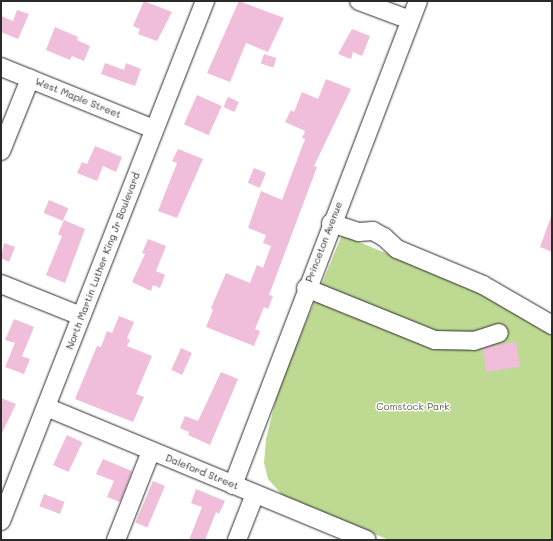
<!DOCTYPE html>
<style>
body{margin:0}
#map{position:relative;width:553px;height:541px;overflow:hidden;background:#fff;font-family:Mali,sans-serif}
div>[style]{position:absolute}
.green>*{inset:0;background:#beda92}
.building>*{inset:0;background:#f0bdda;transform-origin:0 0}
.roads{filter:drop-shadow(0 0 1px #2b2b2b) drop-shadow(0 0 1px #2b2b2b)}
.minor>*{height:18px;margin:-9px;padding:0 9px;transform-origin:9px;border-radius:9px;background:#fff}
span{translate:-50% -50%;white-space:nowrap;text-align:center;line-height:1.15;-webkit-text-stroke:3px #fff;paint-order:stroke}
.street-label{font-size:10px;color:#2b2b2b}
.park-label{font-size:10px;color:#57604a}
.frame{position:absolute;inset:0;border:2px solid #2b2b2b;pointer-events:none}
</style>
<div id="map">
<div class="green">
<i style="clip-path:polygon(342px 235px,471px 288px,552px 332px,552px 540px,389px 540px,284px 497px,268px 479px,264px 463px,266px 439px,279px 387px)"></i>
</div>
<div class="building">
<i style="clip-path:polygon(144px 1px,172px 12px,157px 41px,138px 34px,140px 29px,133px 26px)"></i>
<i style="clip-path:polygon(239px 1px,284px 18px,268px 52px,246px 43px,230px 82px,207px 73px)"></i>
<i style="clip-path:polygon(17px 10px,29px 14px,18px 39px,1px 32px,1px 16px,13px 21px)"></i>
<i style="clip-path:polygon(55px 27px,78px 37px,77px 40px,90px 46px,84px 61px,72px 56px,70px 60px,46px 50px)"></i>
<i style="clip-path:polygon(352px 29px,370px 36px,362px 56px,353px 52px,351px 59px,338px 54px)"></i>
<i style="left:264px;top:54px;width:13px;height:10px;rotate:18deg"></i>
<i style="clip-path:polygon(105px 63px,124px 70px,126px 63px,141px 69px,135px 86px,101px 74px)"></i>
<i style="clip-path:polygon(326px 79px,351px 89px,314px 166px,317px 167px,269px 295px,273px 296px,268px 309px,264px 307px,255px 329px,260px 331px,254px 346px,206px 327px,213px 310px,211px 308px,226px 273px,250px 283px,257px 265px,263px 268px,271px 246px,263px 243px,266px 235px,248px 228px,261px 191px,282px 200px,305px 139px,302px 138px,305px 131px,285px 122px,291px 110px,294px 112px,302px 92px,318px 99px)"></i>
<i style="left:197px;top:95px;width:27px;height:32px;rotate:24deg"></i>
<i style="left:228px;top:97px;width:12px;height:11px;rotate:24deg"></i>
<i style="clip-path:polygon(95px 146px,122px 157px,116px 172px,103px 166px,97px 181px,77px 173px,82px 162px,87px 164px)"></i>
<i style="clip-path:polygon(178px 149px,203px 159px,177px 218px,158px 211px,177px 163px,172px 161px)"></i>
<i style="left:254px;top:168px;width:13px;height:16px;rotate:23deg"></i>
<i style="left:49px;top:200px;width:21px;height:14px;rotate:23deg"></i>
<i style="clip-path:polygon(551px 217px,552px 218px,552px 252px,540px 247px)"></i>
<i style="clip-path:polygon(64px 220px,85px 229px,65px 283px,46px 275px,62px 236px,58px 234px)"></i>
<i style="clip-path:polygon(148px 239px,166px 246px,156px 271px,165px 275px,160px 288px,153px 285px,151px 291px,132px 282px,145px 254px,142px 253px)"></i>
<i style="clip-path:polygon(4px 243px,15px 247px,9px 262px,1px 258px)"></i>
<i style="clip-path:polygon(119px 316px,134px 322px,127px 338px,130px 340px,127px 346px,152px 356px,136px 394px,144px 397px,133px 422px,75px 399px,97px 346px,101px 347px,107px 331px,112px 333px)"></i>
<i style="clip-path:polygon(14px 319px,34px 327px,22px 356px,30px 359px,24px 374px,5px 367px,15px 343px,5px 340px)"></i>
<i style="left:516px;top:342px;width:25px;height:34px;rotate:81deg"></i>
<i style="left:181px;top:348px;width:12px;height:24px;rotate:24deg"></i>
<i style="clip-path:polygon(221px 372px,238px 379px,210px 445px,188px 435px,189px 432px,180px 428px,185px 416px,198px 421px)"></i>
<i style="clip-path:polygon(1px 398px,16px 404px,1px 435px)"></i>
<i style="left:67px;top:435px;width:17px;height:33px;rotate:25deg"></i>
<i style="clip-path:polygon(103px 459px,132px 471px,120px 502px,107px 497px,114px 481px,96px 474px)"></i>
<i style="left:153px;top:481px;width:13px;height:45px;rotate:23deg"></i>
<i style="clip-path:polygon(196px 489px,225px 501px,219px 514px,216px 512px,205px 540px,189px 540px,202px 507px,191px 503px)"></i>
<i style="left:44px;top:494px;width:22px;height:13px;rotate:21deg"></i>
</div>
<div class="roads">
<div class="minor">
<i style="left:359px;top:1px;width:54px;rotate:20.4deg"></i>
<i style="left:1px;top:67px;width:165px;rotate:22.1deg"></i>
<i style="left:1px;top:151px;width:78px;rotate:-68.1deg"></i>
<i style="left:331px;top:223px;width:29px;rotate:18deg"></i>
<i style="left:359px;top:232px;width:14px;rotate:-4deg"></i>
<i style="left:373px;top:231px;width:13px;rotate:29deg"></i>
<i style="left:384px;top:237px;width:18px;rotate:43deg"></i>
<i style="left:397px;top:249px;width:93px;rotate:22.7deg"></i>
<i style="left:483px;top:285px;width:80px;rotate:30.1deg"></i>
<i style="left:1px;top:284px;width:86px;rotate:21.8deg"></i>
<i style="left:306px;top:288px;width:139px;rotate:22deg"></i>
<i style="left:435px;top:340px;width:39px;rotate:1deg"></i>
<i style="left:474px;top:341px;width:26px;rotate:-18deg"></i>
<i style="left:46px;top:407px;width:347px;rotate:22.5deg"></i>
<i style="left:233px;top:485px;width:518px;rotate:-69.08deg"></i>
<i style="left:1px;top:521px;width:559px;rotate:-68.58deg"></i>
<i style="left:116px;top:540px;width:96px;rotate:-68.5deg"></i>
<i style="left:237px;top:540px;width:49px;rotate:-68.6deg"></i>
</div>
</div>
<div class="street-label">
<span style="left:78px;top:98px;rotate:22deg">West Maple Street</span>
<span style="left:324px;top:242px;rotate:-69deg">Princeton Avenue</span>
<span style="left:103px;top:261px;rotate:-69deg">North Martin Luther King Jr Boulevard</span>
<span style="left:202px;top:472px;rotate:22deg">Daleford Street</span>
</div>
<div class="park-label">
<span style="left:413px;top:407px">Comstock Park</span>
</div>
<div class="frame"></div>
</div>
